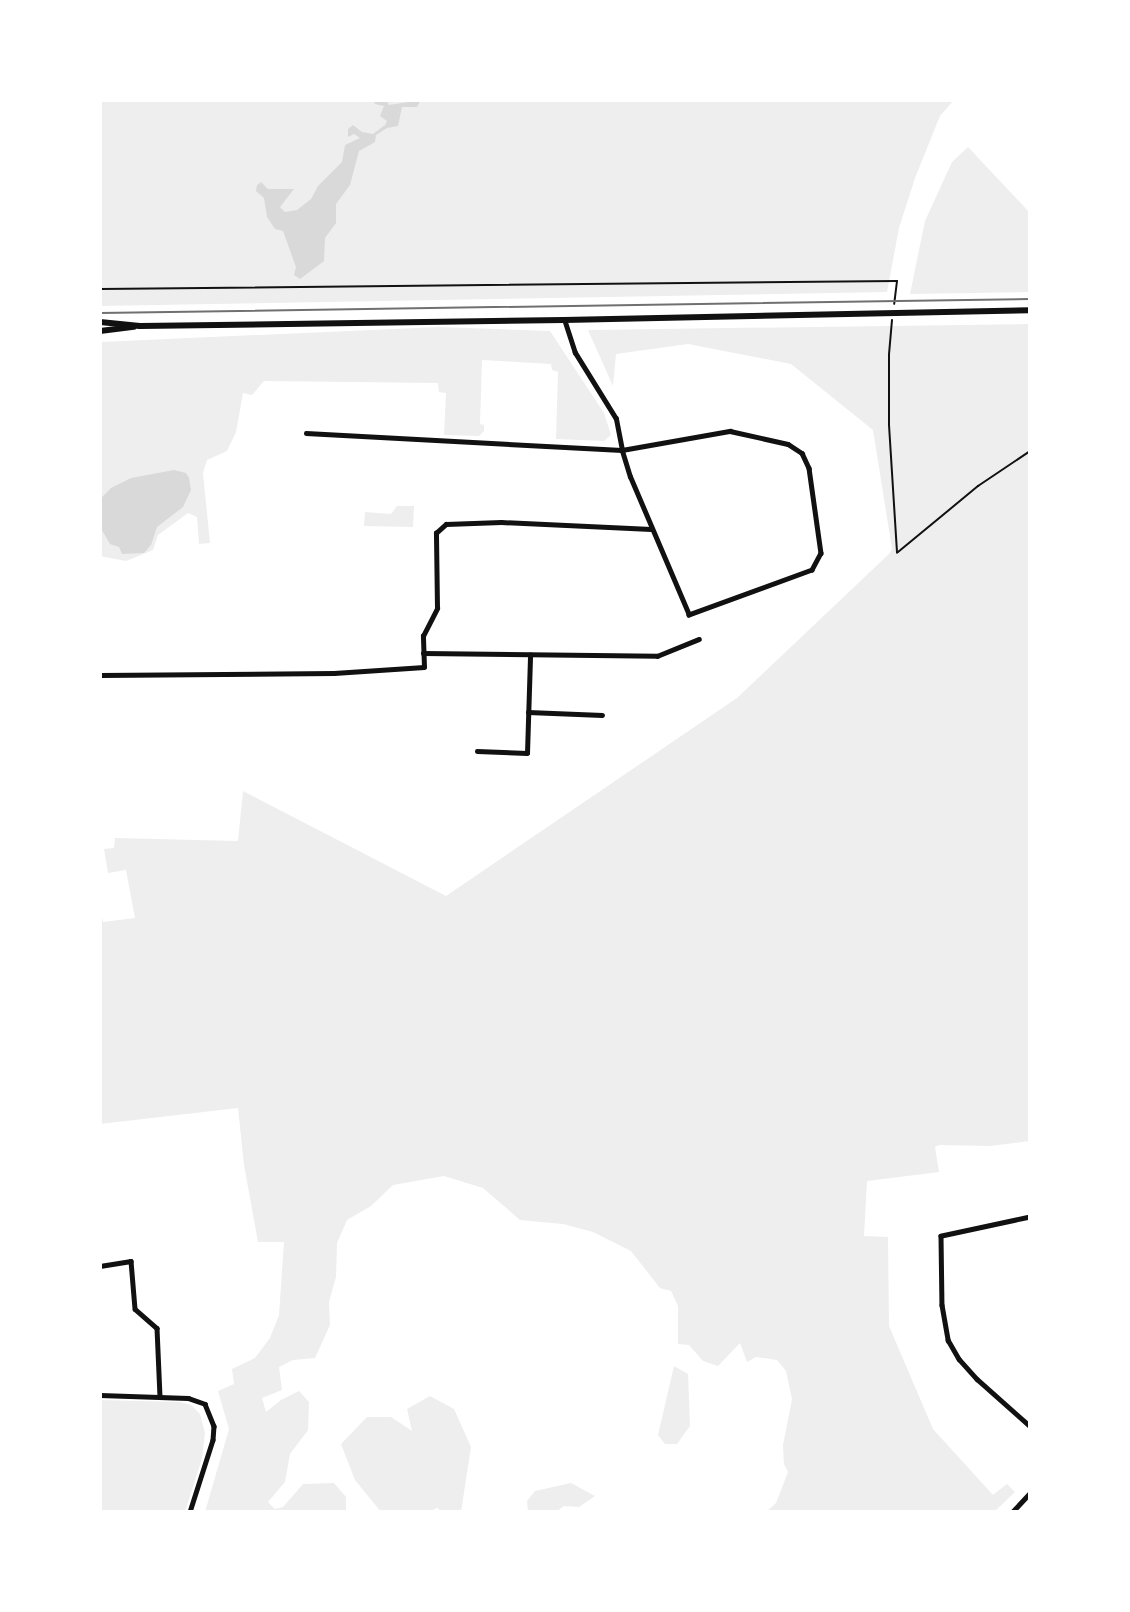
<!DOCTYPE html>
<style>
body{margin:0}
#map{position:relative;width:1130px;height:1612px;overflow:hidden;background:#fff;font-family:Roboto,sans-serif}
div>[style]{position:absolute}
.green>*{inset:0;background:#eee}
.water>*{inset:0;background:#d9d9d9}
.path>*{height:2px;margin:-1px;padding:0 1px;transform-origin:1px;border-radius:1px;background:#111}
.minor>*{height:4.5px;margin:-2.25px;padding:0 2.25px;transform-origin:2.25px;border-radius:2.25px;background:#111}
.tertiary>*{height:5px;margin:-2.5px;padding:0 2.5px;transform-origin:2.5px;border-radius:2.5px;background:#111}
.secondary>*{height:6px;margin:-3px;padding:0 3px;transform-origin:3px;border-radius:3px;background:#111}
.tram>*{height:2px;margin:-1px;padding:0 1px;transform-origin:1px;border-radius:1px;background:#707070}
span{translate:-50% -50%;white-space:nowrap;text-align:center;line-height:1.15;-webkit-text-stroke:5px #fff;paint-order:stroke}
.frame{position:absolute;inset:0;border:102px solid #fff;pointer-events:none}
</style>
<div id="map">
<div class="green">
<i style="clip-path:polygon(100px 100px,954px 100px,940px 116px,915px 178px,899px 228px,887px 292px,100px 306px)"></i>
<i style="clip-path:polygon(968px 147px,1030px 213px,1030px 292px,910px 294px,925px 221px,952px 162px)"></i>
<i style="clip-path:polygon(1030px 324px,1030px 1141px,990px 1146px,939px 1145px,935px 1147px,939px 1172px,867px 1181px,864px 1236px,888px 1237px,889px 1326px,933px 1429px,993px 1495px,1007px 1484px,1015px 1492px,994px 1512px,766px 1512px,776px 1503px,788px 1472px,784px 1464px,783px 1445px,792px 1399px,786px 1371px,777px 1360px,756px 1357px,747px 1362px,740px 1343px,718px 1366px,703px 1361px,689px 1345px,678px 1344px,678px 1306px,671px 1291px,660px 1288px,631px 1251px,593px 1232px,563px 1224px,520px 1220px,483px 1188px,444px 1176px,393px 1185px,371px 1206px,347px 1220px,337px 1243px,336px 1277px,329px 1302px,330px 1325px,315px 1358px,293px 1360px,279px 1367px,282px 1390px,262px 1398px,266px 1412px,281px 1400px,299px 1391px,309px 1402px,308px 1430px,290px 1454px,285px 1482px,268px 1502px,275px 1509px,283px 1507px,303px 1484px,334px 1483px,346px 1497px,346px 1512px,205px 1512px,229px 1429px,218px 1391px,234px 1384px,232px 1369px,255px 1358px,270px 1338px,279px 1315px,284px 1242px,258px 1242px,244px 1165px,238px 1108px,100px 1124px,100px 905px,103px 922px,135px 918px,126px 870px,108px 873px,104px 849px,114px 848px,115px 838px,238px 841px,243px 791px,446px 896px,737px 698px,889px 554px,892px 549px,873px 430px,791px 364px,688px 344px,616px 354px,613px 386px,588px 330px)"></i>
<i style="clip-path:polygon(439px 327px,550px 331px,604px 413px,611px 435px,604px 441px,556px 439px,558px 372px,552px 370px,551px 364px,482px 360px,480px 424px,484px 425px,484px 431px,479px 436px,444px 435px,446px 393px,439px 392px,438px 383px,264px 381px,252px 395px,243px 393px,236px 432px,227px 451px,207px 460px,203px 473px,210px 543px,199px 544px,197px 517px,188px 513px,158px 535px,153px 550px,126px 561px,100px 556px,100px 342px)"></i>
<i style="clip-path:polygon(397px 506px,414px 506px,413px 527px,364px 526px,365px 512px,391px 514px)"></i>
<i style="clip-path:polygon(674px 1366px,688px 1374px,690px 1426px,677px 1444px,665px 1444px,658px 1435px)"></i>
<i style="clip-path:polygon(430px 1396px,454px 1409px,471px 1447px,461px 1512px,442px 1512px,437px 1508px,428px 1512px,381px 1512px,355px 1480px,341px 1444px,367px 1417px,391px 1417px,412px 1431px,407px 1409px)"></i>
<i style="clip-path:polygon(100px 1400px,180px 1402px,191px 1405px,200px 1414px,205px 1433px,202px 1458px,185px 1512px,100px 1512px)"></i>
<i style="clip-path:polygon(571px 1483px,595px 1496px,579px 1507px,564px 1506px,556px 1512px,528px 1512px,527px 1501px,535px 1491px)"></i>
</div>
<div class="water">
<i style="clip-path:polygon(373px 100px,386px 100px,389px 105px,421px 100px,417px 107px,402px 107px,398px 126px,387px 128px,376px 135px,375px 142px,359px 151px,350px 185px,336px 204px,336px 223px,325px 238px,324px 261px,300px 279px,294px 275px,296px 267px,283px 231px,275px 229px,267px 217px,264px 198px,256px 191px,257px 185px,261px 182px,268px 189px,294px 189px,280px 207px,285px 212px,297px 210px,311px 199px,318px 186px,342px 162px,345px 145px,360px 138px,354px 134px,348px 137px,348px 129px,353px 125px,362px 132px,373px 134px,385px 125px,387px 121px,380px 116px,384px 106px,375px 104px)"></i>
<i style="clip-path:polygon(174px 470px,186px 473px,189px 478px,191px 490px,183px 507px,157px 527px,151px 545px,144px 553px,122px 554px,119px 547px,110px 544px,100px 527px,101px 498px,111px 488px,131px 478px)"></i>
</div>
<div class="path">
<i style="left:100px;top:289px;width:797px;rotate:-0.58deg"></i>
<i style="left:897px;top:281px;width:23px;rotate:97deg"></i>
<i style="left:892px;top:320px;width:35px;rotate:95deg"></i>
<i style="left:889px;top:355px;width:70px;rotate:90deg"></i>
<i style="left:889px;top:425px;width:128px;rotate:86.4deg"></i>
<i style="left:898px;top:552px;width:104px;rotate:-39.5deg"></i>
<i style="left:978px;top:486px;width:63px;rotate:-33.9deg"></i>
</div>
<div class="minor">
<i style="left:306px;top:433px;width:316px;rotate:3.1deg"></i>
<i style="left:622px;top:450px;width:110px;rotate:-10deg"></i>
<i style="left:730px;top:431px;width:59px;rotate:12.6deg"></i>
<i style="left:788px;top:444px;width:17px;rotate:33deg"></i>
<i style="left:802px;top:453px;width:17px;rotate:65deg"></i>
<i style="left:809px;top:468px;width:86px;rotate:82deg"></i>
<i style="left:821px;top:553px;width:19px;rotate:118deg"></i>
<i style="left:812px;top:570px;width:131px;rotate:159.9deg"></i>
<i style="left:689px;top:615px;width:150px;rotate:-113.1deg"></i>
<i style="left:630px;top:477px;width:28px;rotate:-107deg"></i>
<i style="left:622px;top:450px;width:32px;rotate:-101deg"></i>
<i style="left:616px;top:419px;width:78px;rotate:-121.8deg"></i>
<i style="left:575px;top:353px;width:35px;rotate:-108deg"></i>
<i style="left:423px;top:653px;width:234px;rotate:0.7deg"></i>
<i style="left:657px;top:656px;width:45px;rotate:-22deg"></i>
<i style="left:100px;top:675px;width:234px;rotate:-0.5deg"></i>
<i style="left:334px;top:673px;width:90px;rotate:-3.8deg"></i>
<i style="left:424px;top:667px;width:31px;rotate:-92deg"></i>
<i style="left:423px;top:636px;width:31px;rotate:-63deg"></i>
<i style="left:437px;top:608px;width:75px;rotate:-90.8deg"></i>
<i style="left:436px;top:533px;width:13px;rotate:-42deg"></i>
<i style="left:446px;top:524px;width:55px;rotate:-2.1deg"></i>
<i style="left:501px;top:522px;width:150px;rotate:2.7deg"></i>
<i style="left:528px;top:712px;width:74px;rotate:2.3deg"></i>
<i style="left:477px;top:751px;width:50px;rotate:2.3deg"></i>
<i style="left:527px;top:753px;width:98px;rotate:-88.2deg"></i>
<i style="left:1030px;top:1217px;width:91px;rotate:167.9deg"></i>
<i style="left:941px;top:1236px;width:69px;rotate:89.2deg"></i>
<i style="left:942px;top:1305px;width:36px;rotate:80deg"></i>
<i style="left:948px;top:1340px;width:22px;rotate:60deg"></i>
<i style="left:959px;top:1359px;width:27px;rotate:48deg"></i>
<i style="left:977px;top:1379px;width:71px;rotate:41.6deg"></i>
<i style="left:100px;top:1266px;width:31px;rotate:-9deg"></i>
<i style="left:131px;top:1261px;width:48px;rotate:85.2deg"></i>
<i style="left:135px;top:1309px;width:29px;rotate:41deg"></i>
<i style="left:157px;top:1328px;width:69px;rotate:87.5deg"></i>
<i style="left:100px;top:1395px;width:88px;rotate:2deg"></i>
<i style="left:188px;top:1398px;width:18px;rotate:19deg"></i>
<i style="left:205px;top:1404px;width:24px;rotate:68deg"></i>
<i style="left:214px;top:1426px;width:14px;rotate:94deg"></i>
<i style="left:213px;top:1440px;width:76px;rotate:107.7deg"></i>
</div>
<div class="tertiary">
<i style="left:1012px;top:1512px;width:26px;rotate:-47deg"></i>
</div>
<div class="secondary">
<i style="left:100px;top:322px;width:40px;rotate:5.7deg"></i>
<i style="left:140px;top:326px;width:424px;rotate:-0.8deg"></i>
<i style="left:564px;top:320px;width:466px;rotate:-1.2deg"></i>
<i style="left:100px;top:331px;width:34px;rotate:-7deg"></i>
</div>
<div class="tram">
<i style="left:100px;top:313px;width:930px;rotate:-0.86deg"></i>
</div>
<div class="frame"></div>
</div>
